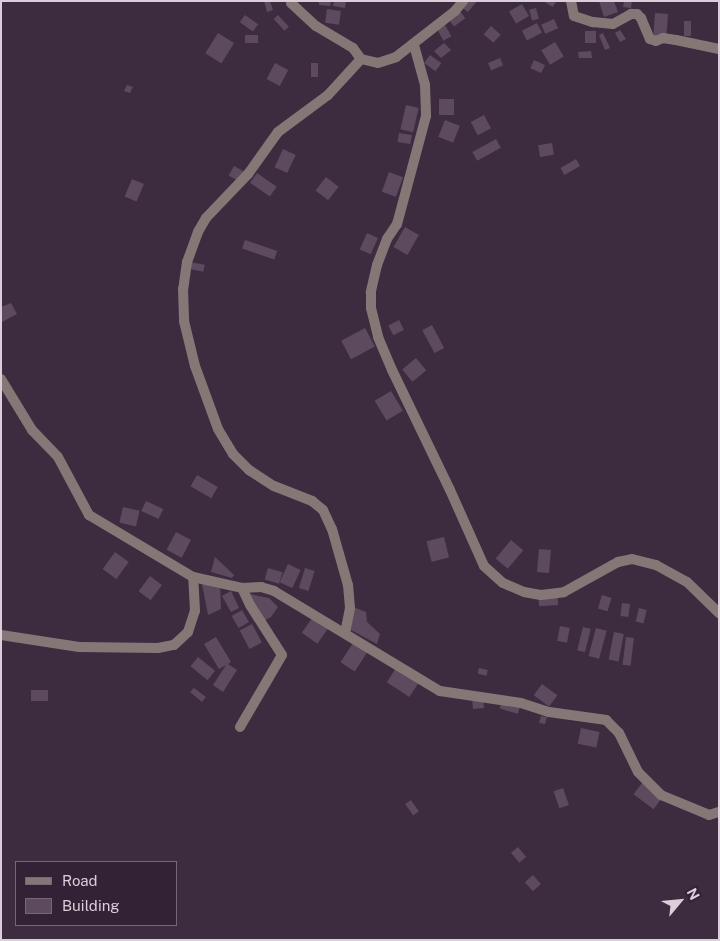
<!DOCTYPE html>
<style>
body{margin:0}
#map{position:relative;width:720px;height:941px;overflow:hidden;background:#3d2c3f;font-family:"Public Sans",sans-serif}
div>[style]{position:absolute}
.building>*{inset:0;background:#5d4a5e;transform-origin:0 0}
.minor>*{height:10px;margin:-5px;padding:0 5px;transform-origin:5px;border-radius:5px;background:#867777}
span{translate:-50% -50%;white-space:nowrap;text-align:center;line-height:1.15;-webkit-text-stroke:4px #332235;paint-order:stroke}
.frame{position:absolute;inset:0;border:2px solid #d9ceda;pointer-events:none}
.legend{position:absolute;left:15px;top:861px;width:162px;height:65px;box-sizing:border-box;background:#332235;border:1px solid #756777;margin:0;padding:6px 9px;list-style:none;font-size:15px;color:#d9ceda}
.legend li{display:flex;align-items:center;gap:10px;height:25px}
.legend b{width:25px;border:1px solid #756777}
.north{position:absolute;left:655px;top:876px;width:50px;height:50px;-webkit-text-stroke:4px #332235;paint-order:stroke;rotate:62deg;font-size:14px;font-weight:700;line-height:20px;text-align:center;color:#d9ceda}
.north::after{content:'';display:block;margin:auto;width:18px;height:22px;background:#d9ceda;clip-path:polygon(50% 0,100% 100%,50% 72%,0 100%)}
</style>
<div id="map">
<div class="building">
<i style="clip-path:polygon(264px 1px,270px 1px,273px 10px,267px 12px)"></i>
<i style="clip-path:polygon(319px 1px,331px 1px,330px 6px,319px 5px)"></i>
<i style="clip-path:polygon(334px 1px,346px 1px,345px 8px,333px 6px)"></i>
<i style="clip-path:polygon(458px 1px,477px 1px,468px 12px,456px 3px)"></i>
<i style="clip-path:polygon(547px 1px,556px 1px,553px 7px,546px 3px)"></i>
<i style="clip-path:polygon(599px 1px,614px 1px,618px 12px,604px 17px)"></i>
<i style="clip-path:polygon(624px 1px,632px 1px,631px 8px,623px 7px)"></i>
<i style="left:522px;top:4px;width:14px;height:15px;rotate:60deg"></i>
<i style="left:536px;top:8px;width:11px;height:7px;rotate:75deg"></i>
<i style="left:327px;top:9px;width:14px;height:14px;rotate:8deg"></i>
<i style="left:460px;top:11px;width:9px;height:14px;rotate:54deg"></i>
<i style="left:655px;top:13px;width:13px;height:26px;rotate:4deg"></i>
<i style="left:245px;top:15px;width:16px;height:9px;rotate:35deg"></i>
<i style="left:278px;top:15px;width:16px;height:6px;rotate:47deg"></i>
<i style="left:554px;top:19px;width:10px;height:14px;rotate:66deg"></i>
<i style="left:684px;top:21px;width:7px;height:15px"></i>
<i style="left:537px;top:23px;width:11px;height:17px;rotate:63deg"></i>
<i style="left:445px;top:25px;width:13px;height:9px;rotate:61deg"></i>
<i style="left:491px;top:26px;width:13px;height:11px;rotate:42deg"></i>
<i style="clip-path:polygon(620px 30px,626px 39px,620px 42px,615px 33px)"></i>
<i style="left:585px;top:31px;width:11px;height:12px"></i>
<i style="left:218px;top:33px;width:19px;height:24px;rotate:32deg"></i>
<i style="clip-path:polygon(603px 33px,610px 48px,605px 50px,599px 35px)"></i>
<i style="left:245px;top:35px;width:13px;height:8px"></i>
<i style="left:555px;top:42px;width:17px;height:16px;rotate:59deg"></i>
<i style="clip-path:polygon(444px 43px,451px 50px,441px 58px,434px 51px)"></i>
<i style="clip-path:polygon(591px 51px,592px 58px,579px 58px,578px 52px)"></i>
<i style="left:430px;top:55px;width:14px;height:10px;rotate:36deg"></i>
<i style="left:500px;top:58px;width:8px;height:13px;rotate:67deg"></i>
<i style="left:534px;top:60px;width:12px;height:9px;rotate:24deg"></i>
<i style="left:275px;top:63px;width:15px;height:18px;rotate:28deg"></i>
<i style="left:311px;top:63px;width:7px;height:14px"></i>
<i style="clip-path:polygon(127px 85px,133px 87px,130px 93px,124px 91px)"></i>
<i style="left:439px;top:99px;width:15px;height:16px"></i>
<i style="left:406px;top:105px;width:13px;height:25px;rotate:13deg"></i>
<i style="left:484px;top:115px;width:15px;height:15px;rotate:62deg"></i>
<i style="left:445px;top:120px;width:16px;height:18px;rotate:22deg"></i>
<i style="left:399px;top:133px;width:13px;height:9px;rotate:9deg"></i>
<i style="left:496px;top:139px;width:10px;height:27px;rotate:61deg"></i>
<i style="left:552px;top:143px;width:12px;height:14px;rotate:81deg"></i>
<i style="left:283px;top:149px;width:14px;height:20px;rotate:25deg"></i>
<i style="left:576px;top:159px;width:8px;height:18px;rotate:60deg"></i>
<i style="left:234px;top:166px;width:13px;height:11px;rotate:29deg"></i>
<i style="left:389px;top:172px;width:15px;height:21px;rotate:20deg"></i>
<i style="left:257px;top:173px;width:24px;height:12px;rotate:35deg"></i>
<i style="left:326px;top:177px;width:16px;height:17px;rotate:38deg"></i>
<i style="left:132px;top:179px;width:13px;height:19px;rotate:23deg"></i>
<i style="left:405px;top:227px;width:16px;height:23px;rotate:30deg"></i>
<i style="left:367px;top:233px;width:12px;height:18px;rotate:24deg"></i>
<i style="left:245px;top:240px;width:34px;height:9px;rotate:19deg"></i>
<i style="left:190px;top:262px;width:15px;height:7px;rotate:11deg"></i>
<i style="clip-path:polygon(11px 303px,17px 314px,2px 322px,1px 307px)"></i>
<i style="left:399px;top:320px;width:11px;height:12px;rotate:63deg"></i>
<i style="left:432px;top:325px;width:26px;height:11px;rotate:62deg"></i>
<i style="left:365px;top:328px;width:21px;height:27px;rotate:62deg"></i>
<i style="left:416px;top:358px;width:16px;height:18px;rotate:50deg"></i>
<i style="left:391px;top:391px;width:23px;height:19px;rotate:59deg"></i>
<i style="left:197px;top:475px;width:24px;height:13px;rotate:30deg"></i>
<i style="left:146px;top:501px;width:19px;height:11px;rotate:25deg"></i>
<i style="left:123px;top:507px;width:17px;height:16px;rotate:13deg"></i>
<i style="left:176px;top:532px;width:17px;height:20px;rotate:28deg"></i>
<i style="left:444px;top:537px;width:21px;height:18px;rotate:76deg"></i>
<i style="left:511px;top:540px;width:16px;height:24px;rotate:40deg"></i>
<i style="left:539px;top:549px;width:12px;height:23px;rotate:5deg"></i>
<i style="left:115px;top:552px;width:17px;height:21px;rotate:36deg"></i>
<i style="clip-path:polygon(215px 557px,234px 575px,232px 578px,211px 572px)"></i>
<i style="left:288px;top:564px;width:14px;height:20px;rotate:25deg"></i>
<i style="left:268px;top:568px;width:15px;height:12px;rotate:16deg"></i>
<i style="left:305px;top:568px;width:10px;height:21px;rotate:17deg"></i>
<i style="left:150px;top:576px;width:15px;height:19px;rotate:37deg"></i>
<i style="clip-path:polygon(220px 583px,221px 609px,208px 615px,202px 584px)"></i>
<i style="left:557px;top:590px;width:15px;height:19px;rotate:86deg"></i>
<i style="clip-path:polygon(231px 591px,239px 608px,231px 612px,222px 596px)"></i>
<i style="clip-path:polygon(245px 593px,269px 598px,278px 607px,271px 617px,262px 622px)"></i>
<i style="left:602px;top:595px;width:10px;height:14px;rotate:17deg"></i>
<i style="left:622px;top:603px;width:8px;height:13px;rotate:7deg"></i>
<i style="clip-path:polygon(353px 607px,366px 612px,367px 622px,380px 634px,377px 644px,351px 630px)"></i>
<i style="left:639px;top:608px;width:8px;height:14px;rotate:14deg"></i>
<i style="left:242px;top:610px;width:14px;height:12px;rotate:60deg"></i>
<i style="left:315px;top:614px;width:19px;height:23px;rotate:35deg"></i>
<i style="left:252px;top:624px;width:21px;height:14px;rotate:62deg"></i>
<i style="left:560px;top:626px;width:10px;height:15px;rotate:11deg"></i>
<i style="left:583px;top:627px;width:8px;height:24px;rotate:14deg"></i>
<i style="left:596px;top:628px;width:11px;height:29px;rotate:15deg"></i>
<i style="left:614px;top:632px;width:10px;height:28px;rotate:11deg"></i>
<i style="clip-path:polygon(216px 637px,231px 662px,228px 664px,237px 670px,223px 692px,213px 685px,226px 665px,219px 669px,204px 644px)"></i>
<i style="left:626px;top:637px;width:8px;height:28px;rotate:7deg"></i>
<i style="left:353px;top:643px;width:17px;height:23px;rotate:33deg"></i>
<i style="left:198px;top:657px;width:22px;height:12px;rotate:39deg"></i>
<i style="left:396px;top:668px;width:27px;height:17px;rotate:33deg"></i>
<i style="left:479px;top:668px;width:9px;height:6px;rotate:13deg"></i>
<i style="left:542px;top:684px;width:19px;height:14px;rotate:36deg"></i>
<i style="clip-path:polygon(194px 688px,206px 697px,202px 702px,190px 692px)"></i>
<i style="left:31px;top:690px;width:17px;height:11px"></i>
<i style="left:483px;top:697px;width:11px;height:11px;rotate:85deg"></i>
<i style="left:503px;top:697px;width:19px;height:12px;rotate:16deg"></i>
<i style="clip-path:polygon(541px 716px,547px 717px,545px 724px,539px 723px)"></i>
<i style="left:581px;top:728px;width:19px;height:16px;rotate:12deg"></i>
<i style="left:645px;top:779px;width:25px;height:19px;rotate:37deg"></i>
<i style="left:563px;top:788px;width:18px;height:10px;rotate:71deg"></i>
<i style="left:411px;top:800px;width:14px;height:7px;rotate:56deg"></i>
<i style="left:518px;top:847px;width:13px;height:9px;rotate:51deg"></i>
<i style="left:533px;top:875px;width:12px;height:11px;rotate:48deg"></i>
</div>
<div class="minor">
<i style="left:571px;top:1px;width:15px;rotate:79deg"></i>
<i style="left:574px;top:16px;width:20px;rotate:18deg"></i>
<i style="left:593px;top:22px;width:20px;rotate:6deg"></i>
<i style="left:613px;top:24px;width:21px;rotate:-29deg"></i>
<i style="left:631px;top:14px;width:6px"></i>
<i style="left:637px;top:14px;width:6px;rotate:45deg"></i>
<i style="left:641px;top:18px;width:23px;rotate:67deg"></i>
<i style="left:650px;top:39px;width:6px;rotate:18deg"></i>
<i style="left:656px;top:41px;width:8px;rotate:-23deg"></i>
<i style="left:663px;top:38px;width:13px;rotate:9deg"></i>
<i style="left:676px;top:40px;width:44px;rotate:11.8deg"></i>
<i style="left:291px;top:3px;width:34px;rotate:43deg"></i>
<i style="left:316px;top:26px;width:43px;rotate:30.7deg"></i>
<i style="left:353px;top:48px;width:14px;rotate:54deg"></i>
<i style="left:361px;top:59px;width:49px;rotate:132.5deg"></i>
<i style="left:328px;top:95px;width:62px;rotate:143.5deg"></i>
<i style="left:278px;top:132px;width:52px;rotate:125.5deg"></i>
<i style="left:248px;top:174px;width:61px;rotate:133.7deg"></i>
<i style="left:206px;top:218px;width:16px;rotate:120deg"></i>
<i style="left:198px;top:232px;width:32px;rotate:110deg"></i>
<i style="left:187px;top:262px;width:27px;rotate:98deg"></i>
<i style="left:183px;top:289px;width:32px;rotate:88deg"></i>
<i style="left:184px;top:321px;width:46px;rotate:76.3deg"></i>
<i style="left:195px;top:366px;width:67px;rotate:69.9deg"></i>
<i style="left:218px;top:429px;width:29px;rotate:59deg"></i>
<i style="left:233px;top:454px;width:23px;rotate:45deg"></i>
<i style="left:249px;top:470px;width:30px;rotate:33deg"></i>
<i style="left:274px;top:486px;width:41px;rotate:21.5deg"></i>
<i style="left:312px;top:501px;width:14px;rotate:39deg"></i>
<i style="left:323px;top:510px;width:21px;rotate:65deg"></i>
<i style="left:332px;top:529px;width:58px;rotate:74.1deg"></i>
<i style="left:348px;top:585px;width:23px;rotate:85deg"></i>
<i style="left:350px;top:608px;width:25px;rotate:101deg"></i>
<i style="left:414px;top:45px;width:41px;rotate:74.6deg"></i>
<i style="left:425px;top:85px;width:31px;rotate:88deg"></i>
<i style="left:426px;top:116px;width:112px;rotate:105deg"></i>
<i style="left:397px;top:224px;width:18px;rotate:124deg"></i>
<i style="left:387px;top:239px;width:28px;rotate:111deg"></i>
<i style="left:377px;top:265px;width:28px;rotate:103deg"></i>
<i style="left:371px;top:292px;width:16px;rotate:90deg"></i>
<i style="left:371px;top:308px;width:30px;rotate:76deg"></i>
<i style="left:378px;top:337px;width:36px;rotate:67deg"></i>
<i style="left:392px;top:370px;width:133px;rotate:64.2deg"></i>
<i style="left:450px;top:490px;width:83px;rotate:65.9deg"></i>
<i style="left:484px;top:566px;width:25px;rotate:42deg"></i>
<i style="left:503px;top:583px;width:23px;rotate:23deg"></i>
<i style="left:524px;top:592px;width:17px;rotate:10deg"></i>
<i style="left:541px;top:595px;width:23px;rotate:-7deg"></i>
<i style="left:564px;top:592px;width:62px;rotate:-29.1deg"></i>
<i style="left:618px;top:562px;width:14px;rotate:-12deg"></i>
<i style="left:632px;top:559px;width:25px;rotate:14deg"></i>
<i style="left:656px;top:565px;width:35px;rotate:29deg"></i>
<i style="left:687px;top:582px;width:45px;rotate:44.1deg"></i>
<i style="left:361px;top:59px;width:17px;rotate:13deg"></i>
<i style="left:378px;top:63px;width:19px;rotate:-18deg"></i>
<i style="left:396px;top:57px;width:75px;rotate:-37.9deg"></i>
<i style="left:455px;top:11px;width:13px;rotate:-51deg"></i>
<i style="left:1px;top:379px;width:60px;rotate:58.7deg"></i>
<i style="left:32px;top:430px;width:37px;rotate:46deg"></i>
<i style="left:58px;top:457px;width:66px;rotate:61.9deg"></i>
<i style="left:89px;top:515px;width:121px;rotate:30.8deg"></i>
<i style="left:193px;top:577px;width:50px;rotate:12.7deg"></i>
<i style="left:242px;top:588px;width:19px;rotate:-3deg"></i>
<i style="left:261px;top:587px;width:14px;rotate:17deg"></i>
<i style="left:274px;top:591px;width:194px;rotate:31.1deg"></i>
<i style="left:440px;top:691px;width:82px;rotate:8.4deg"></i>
<i style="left:521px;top:703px;width:29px;rotate:18deg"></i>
<i style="left:549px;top:712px;width:58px;rotate:8deg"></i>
<i style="left:606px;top:720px;width:18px;rotate:45deg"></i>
<i style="left:619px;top:733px;width:43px;rotate:64deg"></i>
<i style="left:638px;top:772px;width:33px;rotate:45deg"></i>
<i style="left:661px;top:795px;width:52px;rotate:22.6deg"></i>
<i style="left:709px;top:815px;width:10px;rotate:-17deg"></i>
<i style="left:1px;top:635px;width:79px;rotate:8.7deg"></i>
<i style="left:79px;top:647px;width:79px;rotate:0.7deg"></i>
<i style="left:158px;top:648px;width:16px;rotate:-11deg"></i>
<i style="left:174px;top:645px;width:19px;rotate:-43deg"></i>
<i style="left:188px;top:632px;width:22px;rotate:-72deg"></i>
<i style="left:195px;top:611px;width:34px;rotate:-93deg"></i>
<i style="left:240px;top:727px;width:83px;rotate:-59.7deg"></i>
<i style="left:282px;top:655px;width:59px;rotate:-122.6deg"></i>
<i style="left:250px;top:605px;width:19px;rotate:-115deg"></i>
</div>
<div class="frame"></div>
<ul class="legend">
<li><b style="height:6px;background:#867777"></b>Road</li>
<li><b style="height:14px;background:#5d4a5e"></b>Building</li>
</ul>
<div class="north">N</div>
</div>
